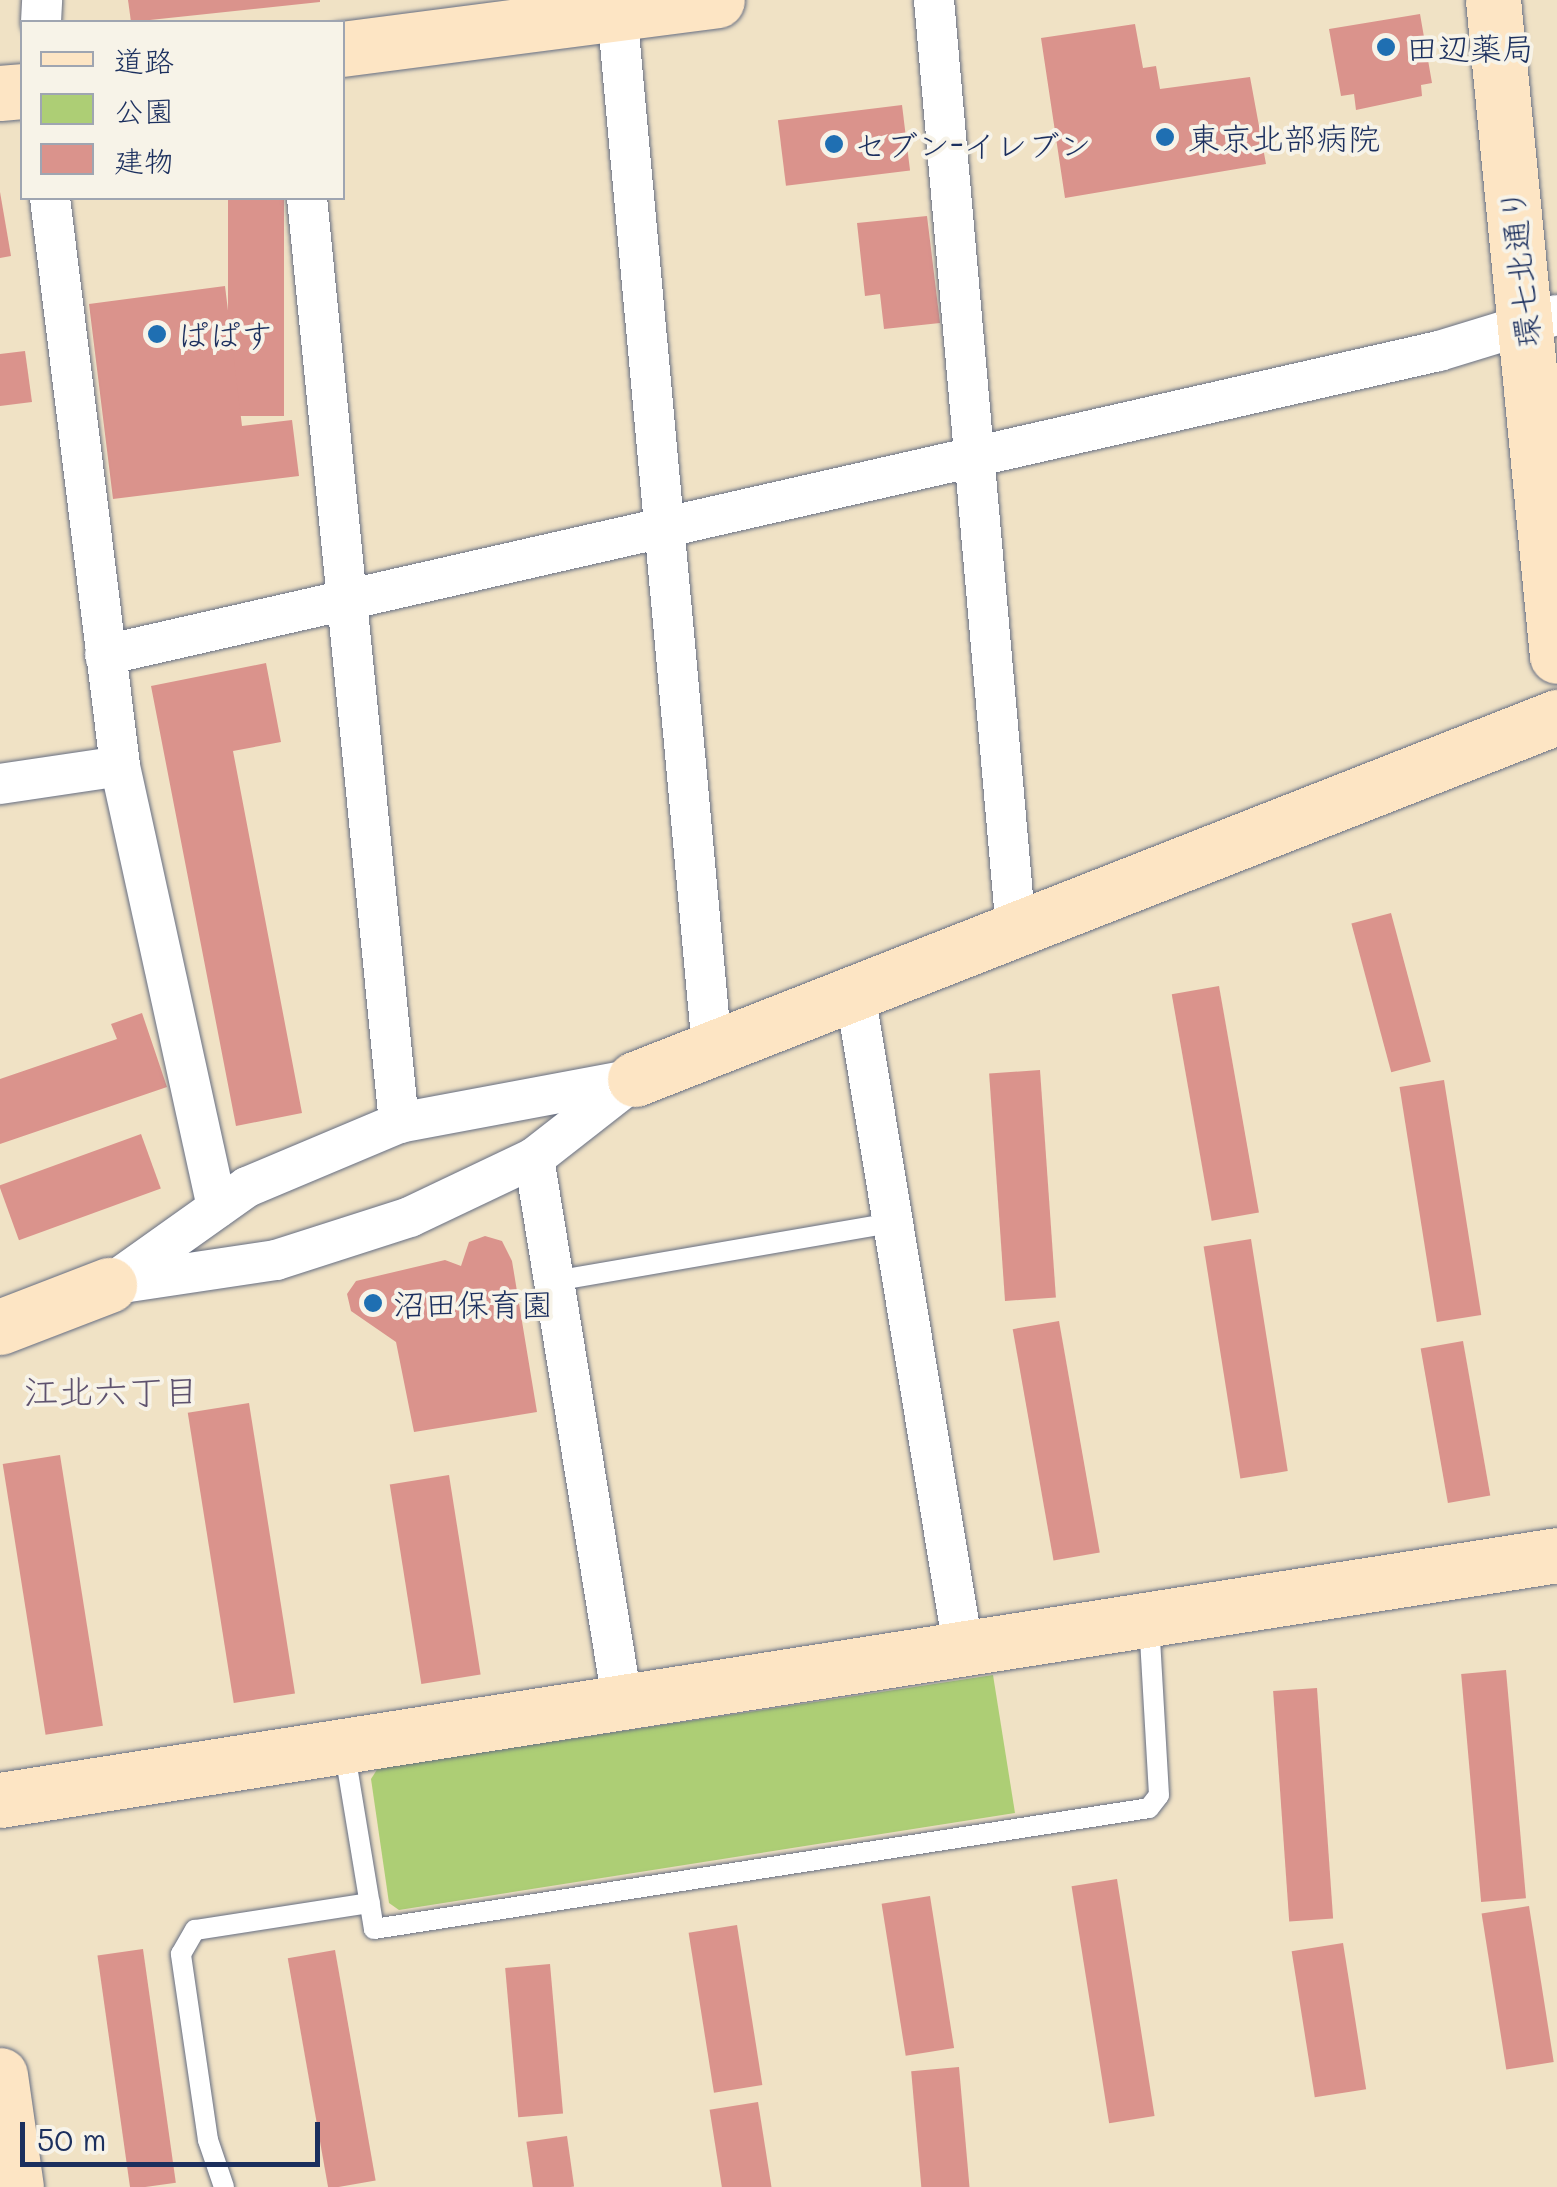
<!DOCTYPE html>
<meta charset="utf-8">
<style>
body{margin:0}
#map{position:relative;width:1557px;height:2187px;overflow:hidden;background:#f0e2c5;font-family:Mali,"Klee One",sans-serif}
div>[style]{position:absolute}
.green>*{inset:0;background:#adce75}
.building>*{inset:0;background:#da938c;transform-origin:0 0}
.roads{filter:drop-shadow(0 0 2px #666e82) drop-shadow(0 0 2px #666e82)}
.lane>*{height:20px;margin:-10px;padding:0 10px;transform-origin:10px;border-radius:10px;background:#fff}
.street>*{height:40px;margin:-20px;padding:0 20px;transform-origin:20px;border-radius:20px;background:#fff}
.secondary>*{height:55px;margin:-27.5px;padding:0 27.5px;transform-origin:27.5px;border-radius:27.5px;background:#fde5c4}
.dots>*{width:28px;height:28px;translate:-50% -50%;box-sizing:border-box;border:5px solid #f7f3e8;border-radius:50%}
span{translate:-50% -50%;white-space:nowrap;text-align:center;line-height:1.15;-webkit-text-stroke:8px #f7f3e8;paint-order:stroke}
.poi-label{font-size:32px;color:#1b2f5e}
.left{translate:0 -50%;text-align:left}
.street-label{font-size:32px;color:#1b2f5e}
.neighbourhood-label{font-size:35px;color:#5e526e}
.legend{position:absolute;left:20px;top:20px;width:325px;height:180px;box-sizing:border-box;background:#f7f3e8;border:2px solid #9fa5b1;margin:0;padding:12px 18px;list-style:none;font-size:30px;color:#1b2f5e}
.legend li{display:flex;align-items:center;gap:20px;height:50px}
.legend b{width:50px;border:2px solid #9fa5b1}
.scale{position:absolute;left:20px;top:2122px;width:300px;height:45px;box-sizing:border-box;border:5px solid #1b2f5e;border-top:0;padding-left:12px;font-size:30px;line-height:35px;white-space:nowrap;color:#1b2f5e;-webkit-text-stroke:8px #f7f3e8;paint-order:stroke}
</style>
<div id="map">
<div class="green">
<i style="clip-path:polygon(993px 1675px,1015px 1813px,399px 1910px,389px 1903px,371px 1779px,378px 1768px)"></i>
</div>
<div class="building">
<i style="clip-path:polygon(128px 0,320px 0,320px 2px,131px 22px)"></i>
<i style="clip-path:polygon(1420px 14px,1432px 83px,1421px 85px,1422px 96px,1356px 110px,1354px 94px,1341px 96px,1329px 29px)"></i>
<i style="clip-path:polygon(1135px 24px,1143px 68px,1156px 66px,1160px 89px,1250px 77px,1266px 164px,1065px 198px,1041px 38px)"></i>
<i style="left:902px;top:105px;width:66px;height:125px;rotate:83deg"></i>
<i style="clip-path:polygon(0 192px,11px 256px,0 258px)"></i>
<i style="left:228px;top:198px;width:56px;height:218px"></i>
<i style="clip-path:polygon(927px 216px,940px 323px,884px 329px,880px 294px,865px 296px,857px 223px)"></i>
<i style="clip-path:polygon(225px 286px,242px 426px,292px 420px,299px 476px,113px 499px,89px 304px)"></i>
<i style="clip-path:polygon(25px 351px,32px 402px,0 406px,0 354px)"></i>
<i style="clip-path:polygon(266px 663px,281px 742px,233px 751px,302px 1113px,236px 1126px,151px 686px)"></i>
<i style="left:1391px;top:913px;width:154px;height:41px;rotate:75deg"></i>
<i style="left:1219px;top:986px;width:230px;height:48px;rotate:80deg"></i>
<i style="clip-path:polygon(142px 1013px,167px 1087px,0 1144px,0 1079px,117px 1039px,111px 1024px)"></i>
<i style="left:1040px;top:1070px;width:228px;height:51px;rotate:86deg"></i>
<i style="left:1444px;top:1080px;width:238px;height:45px;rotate:81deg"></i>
<i style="left:141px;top:1134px;width:58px;height:151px;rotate:70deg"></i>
<i style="clip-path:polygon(485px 1236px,502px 1241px,512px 1261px,537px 1412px,414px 1432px,396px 1342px,351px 1311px,347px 1294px,356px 1281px,445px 1260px,461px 1266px,469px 1242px)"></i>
<i style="left:1251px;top:1239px;width:235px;height:48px;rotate:81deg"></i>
<i style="left:1059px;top:1321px;width:235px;height:47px;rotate:80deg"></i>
<i style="left:1463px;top:1341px;width:157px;height:43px;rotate:80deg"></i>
<i style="left:249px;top:1403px;width:294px;height:62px;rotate:81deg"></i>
<i style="left:60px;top:1455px;width:274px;height:58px;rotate:81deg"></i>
<i style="left:449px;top:1475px;width:202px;height:60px;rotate:81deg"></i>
<i style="left:1506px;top:1670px;width:229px;height:45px;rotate:85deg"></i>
<i style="left:1317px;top:1688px;width:231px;height:44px;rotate:86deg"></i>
<i style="left:1117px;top:1879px;width:240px;height:46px;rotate:81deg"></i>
<i style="left:930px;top:1896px;width:154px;height:49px;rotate:81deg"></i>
<i style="left:1529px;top:1906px;width:158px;height:48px;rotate:81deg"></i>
<i style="left:737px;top:1925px;width:162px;height:49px;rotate:81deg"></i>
<i style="left:1343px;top:1943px;width:148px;height:52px;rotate:81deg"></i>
<i style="left:143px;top:1949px;width:236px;height:46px;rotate:82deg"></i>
<i style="left:335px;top:1950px;width:234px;height:48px;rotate:80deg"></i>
<i style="left:550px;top:1964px;width:150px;height:45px;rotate:85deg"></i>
<i style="left:959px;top:2067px;width:121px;height:48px;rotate:85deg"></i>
<i style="left:758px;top:2102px;width:86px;height:49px;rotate:81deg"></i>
<i style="left:567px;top:2136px;width:51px;height:41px;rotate:82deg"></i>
</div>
<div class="roads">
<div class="lane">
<i style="left:555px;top:1281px;width:341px;rotate:-9.8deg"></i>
<i style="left:344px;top:1748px;width:183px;rotate:80.6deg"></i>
<i style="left:374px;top:1929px;width:784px;rotate:-8.87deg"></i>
<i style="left:1149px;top:1808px;width:16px;rotate:-52deg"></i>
<i style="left:1159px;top:1795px;width:172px;rotate:-93.3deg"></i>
<i style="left:224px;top:2187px;width:50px;rotate:-108.8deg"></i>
<i style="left:208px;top:2140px;width:188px;rotate:-98.3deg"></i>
<i style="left:181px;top:1954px;width:28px;rotate:-60deg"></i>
<i style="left:195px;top:1930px;width:177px;rotate:-8.8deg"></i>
</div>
<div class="street">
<i style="left:616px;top:0;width:1052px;rotate:84.77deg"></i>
<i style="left:934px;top:0;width:934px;rotate:84.96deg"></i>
<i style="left:41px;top:22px;width:22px;rotate:-87deg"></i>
<i style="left:50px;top:198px;width:572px;rotate:82.97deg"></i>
<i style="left:120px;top:766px;width:452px;rotate:77.6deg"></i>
<i style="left:307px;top:198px;width:930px;rotate:84.32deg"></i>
<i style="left:105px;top:655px;width:1368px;rotate:-12.84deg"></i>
<i style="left:1439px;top:351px;width:123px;rotate:-17deg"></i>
<i style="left:0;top:784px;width:121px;rotate:-8.5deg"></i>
<i style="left:855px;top:993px;width:663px;rotate:80.62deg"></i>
<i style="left:635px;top:1079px;width:128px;rotate:142deg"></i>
<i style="left:534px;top:1158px;width:137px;rotate:154.6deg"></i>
<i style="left:410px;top:1217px;width:141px;rotate:162.2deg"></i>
<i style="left:276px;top:1260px;width:169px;rotate:171.5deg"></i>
<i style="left:109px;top:1285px;width:169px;rotate:-35.4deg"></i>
<i style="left:247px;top:1187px;width:165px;rotate:-22.8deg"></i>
<i style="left:399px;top:1123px;width:240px;rotate:-10.6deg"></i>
<i style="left:534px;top:1158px;width:549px;rotate:80.78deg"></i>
</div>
<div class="secondary">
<i style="left:1493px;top:0;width:659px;rotate:84.43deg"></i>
<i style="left:342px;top:49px;width:378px;rotate:-7.4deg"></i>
<i style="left:0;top:93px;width:22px;rotate:-5deg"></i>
<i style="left:635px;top:1079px;width:991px;rotate:-21.44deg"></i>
<i style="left:0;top:1327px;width:117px;rotate:-21.1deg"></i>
<i style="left:0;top:1800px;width:1576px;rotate:-8.94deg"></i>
<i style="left:0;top:2075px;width:113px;rotate:81.9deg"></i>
</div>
</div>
<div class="dots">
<i style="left:1386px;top:47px;background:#1f6fb2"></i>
<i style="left:1165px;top:137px;background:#1f6fb2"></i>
<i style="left:834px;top:144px;background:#1f6fb2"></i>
<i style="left:157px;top:334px;background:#1f6fb2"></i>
<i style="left:373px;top:1303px;background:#1f6fb2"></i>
</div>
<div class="poi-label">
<span class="left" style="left:1406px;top:47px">田辺薬局</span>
<span class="left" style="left:1188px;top:137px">東京北部病院</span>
<span class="left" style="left:854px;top:144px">セブン-イレブン</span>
<span class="left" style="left:177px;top:334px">ぱぱす</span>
<span class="left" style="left:393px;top:1303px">沼田保育園</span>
</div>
<div class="street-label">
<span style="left:1519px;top:268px;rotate:-96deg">環七北通り</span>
</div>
<div class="neighbourhood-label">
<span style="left:111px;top:1390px">江北六丁目</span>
</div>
<ul class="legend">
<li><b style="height:12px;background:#fde5c4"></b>道路</li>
<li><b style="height:28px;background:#adce75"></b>公園</li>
<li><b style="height:28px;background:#da938c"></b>建物</li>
</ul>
<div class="scale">50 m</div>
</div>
